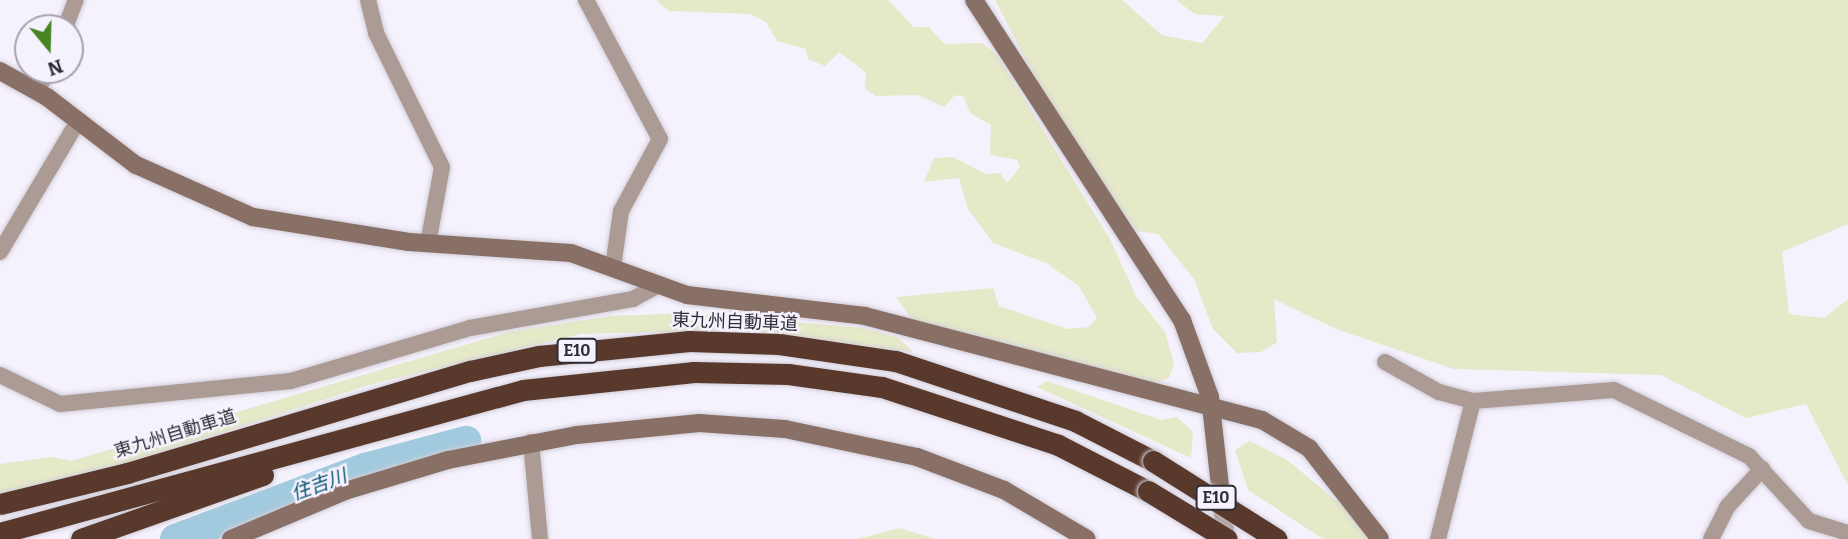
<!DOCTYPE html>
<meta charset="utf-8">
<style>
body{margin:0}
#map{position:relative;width:1848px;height:539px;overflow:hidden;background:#f5f2fd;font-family:Bitter,"Noto Sans JP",serif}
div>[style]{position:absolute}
.green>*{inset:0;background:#e5e9c8}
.river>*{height:30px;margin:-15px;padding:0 15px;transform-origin:15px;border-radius:15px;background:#a2cade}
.roads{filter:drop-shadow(0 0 2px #d1ced9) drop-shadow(0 0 2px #d1ced9)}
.street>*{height:16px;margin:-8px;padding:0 8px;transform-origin:8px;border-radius:8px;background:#ac9b94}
.secondary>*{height:18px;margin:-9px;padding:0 9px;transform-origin:9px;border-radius:9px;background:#897066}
.highway>*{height:21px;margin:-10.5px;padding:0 10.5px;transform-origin:10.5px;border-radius:10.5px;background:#59392c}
.bridges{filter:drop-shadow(0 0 2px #d1ced9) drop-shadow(0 0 2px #d1ced9)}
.highway-bridge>*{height:21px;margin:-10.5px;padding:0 10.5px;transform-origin:10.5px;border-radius:10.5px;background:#59392c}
span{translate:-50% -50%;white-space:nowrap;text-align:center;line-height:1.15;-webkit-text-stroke:5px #f5f2fd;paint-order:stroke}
.shield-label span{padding:2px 5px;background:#f5f2fd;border:2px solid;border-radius:5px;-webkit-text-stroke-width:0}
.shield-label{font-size:16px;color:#2f2c35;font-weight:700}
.street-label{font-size:18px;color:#2f2c35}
.water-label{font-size:19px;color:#035470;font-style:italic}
.north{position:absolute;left:14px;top:14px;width:70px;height:70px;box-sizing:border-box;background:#f5f2fd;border:2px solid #a6a3ad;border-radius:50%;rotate:161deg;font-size:19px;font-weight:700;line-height:28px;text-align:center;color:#2f2c35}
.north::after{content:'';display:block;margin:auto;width:24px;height:32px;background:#478422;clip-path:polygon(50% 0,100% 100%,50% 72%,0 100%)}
</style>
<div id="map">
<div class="green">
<i style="clip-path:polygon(656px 0,888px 0,914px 27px,929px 27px,944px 44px,982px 43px,997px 55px,1110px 239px,1136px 296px,1165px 332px,1174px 364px,1169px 378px,1156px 383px,1121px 378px,912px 320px,896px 297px,993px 288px,999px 306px,1068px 329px,1089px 327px,1097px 318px,1079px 286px,1046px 263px,993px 243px,968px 209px,959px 178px,924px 182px,934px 158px,953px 157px,986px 174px,1000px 173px,1007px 183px,1020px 167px,1017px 160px,990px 155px,991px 125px,970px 113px,964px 97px,955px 95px,944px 107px,918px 95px,875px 96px,865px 88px,866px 72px,839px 52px,825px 66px,808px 59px,806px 49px,777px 41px,766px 22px,750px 14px,669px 11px)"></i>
<i style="clip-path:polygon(995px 0,1122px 0,1162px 35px,1202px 43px,1225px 16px,1195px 14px,1176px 0,1848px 0,1848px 224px,1782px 252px,1789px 314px,1824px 318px,1848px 299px,1848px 485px,1806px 404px,1746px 418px,1661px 375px,1454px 369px,1336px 329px,1274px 299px,1277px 342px,1261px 352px,1237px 353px,1213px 329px,1194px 279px,1158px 234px,1137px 231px,1098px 179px,1055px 116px)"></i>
<i style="clip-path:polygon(688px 313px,864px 328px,899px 338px,913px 352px,745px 330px,581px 334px,372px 384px,119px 466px,0 495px,0 464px,52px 457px,71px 461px,509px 332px,609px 316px)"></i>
<i style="clip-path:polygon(1047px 381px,1161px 420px,1177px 417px,1193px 432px,1191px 458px,1037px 387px)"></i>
<i style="clip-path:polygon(1250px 441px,1287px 460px,1343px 506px,1370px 539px,1323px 539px,1248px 490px,1235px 450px)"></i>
<i style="clip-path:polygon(899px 528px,936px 539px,854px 539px,870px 536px)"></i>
</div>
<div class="river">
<i style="left:175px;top:539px;width:203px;rotate:-20.5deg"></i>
<i style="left:365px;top:468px;width:105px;rotate:-15deg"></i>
</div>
<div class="roads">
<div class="street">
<i style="left:368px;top:0;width:34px;rotate:76deg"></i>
<i style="left:376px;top:33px;width:149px;rotate:63.8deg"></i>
<i style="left:442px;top:167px;width:78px;rotate:100.3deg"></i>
<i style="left:586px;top:0;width:157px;rotate:62deg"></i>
<i style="left:660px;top:139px;width:82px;rotate:118.4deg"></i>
<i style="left:621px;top:211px;width:57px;rotate:98.1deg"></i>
<i style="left:65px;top:28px;width:30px;rotate:-69deg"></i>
<i style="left:38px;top:91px;width:23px;rotate:-67deg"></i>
<i style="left:0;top:252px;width:152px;rotate:-59.2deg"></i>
<i style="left:1385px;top:362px;width:62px;rotate:29.1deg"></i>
<i style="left:1439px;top:392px;width:35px;rotate:15deg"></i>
<i style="left:1473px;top:401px;width:141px;rotate:-4.5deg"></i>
<i style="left:1614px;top:390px;width:150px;rotate:26.1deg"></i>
<i style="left:1749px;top:456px;width:88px;rotate:47.3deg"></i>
<i style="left:1809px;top:521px;width:41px;rotate:17.1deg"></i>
<i style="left:0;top:375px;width:67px;rotate:25.8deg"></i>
<i style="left:60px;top:404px;width:232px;rotate:-5.7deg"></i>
<i style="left:291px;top:381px;width:187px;rotate:-16.5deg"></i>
<i style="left:470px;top:328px;width:166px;rotate:-10.1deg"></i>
<i style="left:633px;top:299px;width:26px;rotate:-29deg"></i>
<i style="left:531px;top:442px;width:97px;rotate:84.7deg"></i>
<i style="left:1438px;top:539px;width:142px;rotate:-75.8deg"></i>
<i style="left:1711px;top:539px;width:36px;rotate:-63deg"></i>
<i style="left:1727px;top:507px;width:52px;rotate:-47.4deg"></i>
</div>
<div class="secondary">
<i style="left:974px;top:0;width:382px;rotate:57deg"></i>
<i style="left:1182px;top:320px;width:82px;rotate:70deg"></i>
<i style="left:1210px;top:397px;width:143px;rotate:83.6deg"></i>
<i style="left:0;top:71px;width:54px;rotate:29deg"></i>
<i style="left:47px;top:97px;width:112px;rotate:37.4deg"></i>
<i style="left:136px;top:165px;width:128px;rotate:24deg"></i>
<i style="left:253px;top:217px;width:158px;rotate:9.1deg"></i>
<i style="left:409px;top:242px;width:162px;rotate:3.9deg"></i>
<i style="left:571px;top:253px;width:123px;rotate:19.9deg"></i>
<i style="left:687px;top:295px;width:179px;rotate:6.7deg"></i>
<i style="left:865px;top:316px;width:410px;rotate:14.7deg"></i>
<i style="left:1262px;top:420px;width:55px;rotate:30.8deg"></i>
<i style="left:1309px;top:448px;width:115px;rotate:52deg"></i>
<i style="left:231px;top:539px;width:124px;rotate:-22.8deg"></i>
<i style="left:345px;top:491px;width:108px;rotate:-16.8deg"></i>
<i style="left:448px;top:460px;width:131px;rotate:-11deg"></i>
<i style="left:577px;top:435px;width:123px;rotate:-5.6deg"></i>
<i style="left:699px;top:423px;width:86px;rotate:4deg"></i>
<i style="left:785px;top:429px;width:135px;rotate:12deg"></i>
<i style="left:917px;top:457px;width:93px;rotate:20.8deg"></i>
<i style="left:1004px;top:490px;width:96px;rotate:30.6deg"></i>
</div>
<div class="highway">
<i style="left:0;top:504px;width:131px;rotate:-13.7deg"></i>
<i style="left:127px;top:473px;width:358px;rotate:-16.6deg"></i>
<i style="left:470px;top:371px;width:71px;rotate:-12.3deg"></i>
<i style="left:539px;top:356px;width:151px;rotate:-5.7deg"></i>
<i style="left:689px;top:341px;width:90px;rotate:1.9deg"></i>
<i style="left:779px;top:344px;width:118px;rotate:8.3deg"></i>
<i style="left:896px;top:361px;width:189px;rotate:18.5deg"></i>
<i style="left:1075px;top:421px;width:88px;rotate:27.1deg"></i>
<i style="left:0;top:533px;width:542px;rotate:-15.29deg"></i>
<i style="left:523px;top:390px;width:172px;rotate:-6deg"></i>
<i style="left:694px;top:372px;width:94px;rotate:1.2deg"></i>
<i style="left:788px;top:374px;width:95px;rotate:7.9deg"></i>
<i style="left:882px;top:387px;width:185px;rotate:18.2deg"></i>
<i style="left:1058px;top:445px;width:101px;rotate:27.1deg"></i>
<i style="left:81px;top:539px;width:193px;rotate:-19.4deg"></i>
</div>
</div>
<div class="bridges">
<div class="highway-bridge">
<i style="left:1153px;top:461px;width:146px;rotate:32.2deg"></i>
<i style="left:1148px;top:491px;width:92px;rotate:31.3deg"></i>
</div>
</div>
<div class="shield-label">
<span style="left:577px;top:351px">E10</span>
<span style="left:1216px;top:498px">E10</span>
</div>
<div class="street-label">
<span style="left:735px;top:322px;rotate:2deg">東九州自動車道</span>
<span style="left:175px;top:434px;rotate:-17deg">東九州自動車道</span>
</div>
<div class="water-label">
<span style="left:319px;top:485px;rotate:-20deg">住吉川</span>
</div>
<div class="north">N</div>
</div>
